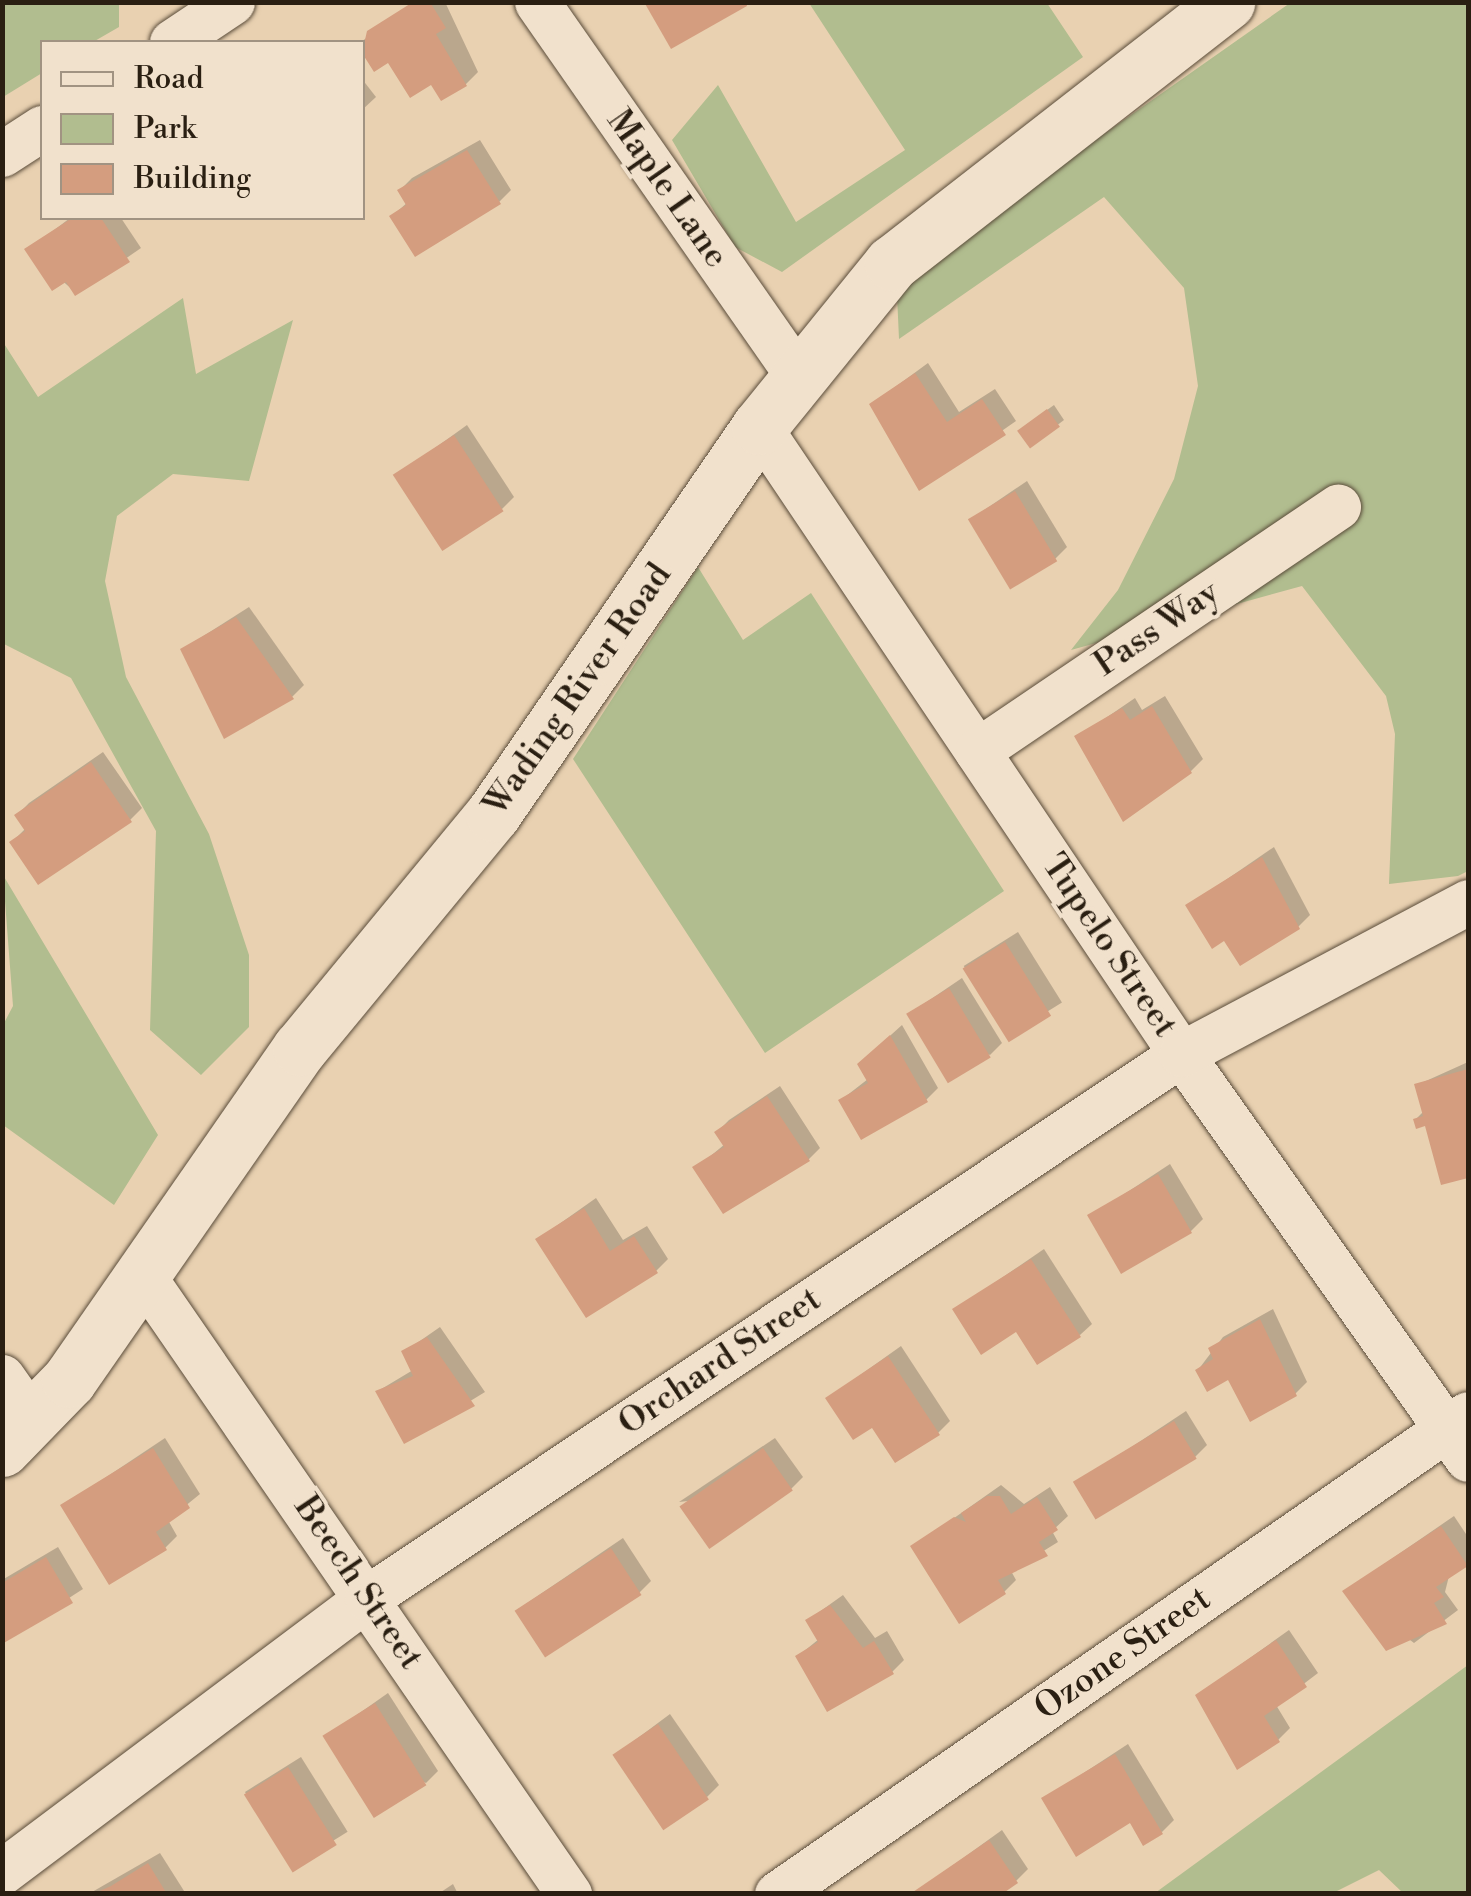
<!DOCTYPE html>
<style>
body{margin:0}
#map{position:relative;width:1471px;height:1896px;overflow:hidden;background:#e9d1b1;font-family:"Libre Bodoni",serif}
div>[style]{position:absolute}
.green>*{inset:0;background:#b1bd8f}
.shadow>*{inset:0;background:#0003;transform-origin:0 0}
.building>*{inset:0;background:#d49d7f;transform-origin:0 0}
.roads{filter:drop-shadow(0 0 2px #5a4c3a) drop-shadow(0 0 2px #5a4c3a)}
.minor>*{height:45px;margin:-22.5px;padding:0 22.5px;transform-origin:22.5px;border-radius:22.5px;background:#f1e1cc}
.secondary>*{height:55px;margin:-27.5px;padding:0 27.5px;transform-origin:27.5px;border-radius:27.5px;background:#f1e1cc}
span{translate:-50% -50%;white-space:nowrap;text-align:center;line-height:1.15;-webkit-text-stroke:8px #f1e1cc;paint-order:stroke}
.street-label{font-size:35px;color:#2a1f12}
.frame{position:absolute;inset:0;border:5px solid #2a1f12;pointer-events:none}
.legend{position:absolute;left:40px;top:40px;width:325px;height:180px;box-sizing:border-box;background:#f1e1cc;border:2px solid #a19382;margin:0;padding:12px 18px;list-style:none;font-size:30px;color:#2a1f12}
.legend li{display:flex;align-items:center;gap:20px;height:50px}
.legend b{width:50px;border:2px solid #a19382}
</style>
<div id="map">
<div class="green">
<i style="clip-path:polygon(2px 3px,119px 3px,119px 27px,93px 42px,42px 42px,42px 73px,3px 97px)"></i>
<i style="clip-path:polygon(809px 3px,1047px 3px,1083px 57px,782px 272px,735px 247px,672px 140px,718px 85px,796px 222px,905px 150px)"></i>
<i style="clip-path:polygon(1290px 3px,1468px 3px,1468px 871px,1458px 876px,1389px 884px,1395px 734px,1386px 696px,1302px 586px,1071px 650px,1118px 590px,1174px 479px,1198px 386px,1184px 288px,1104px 197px,899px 339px,897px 295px,1074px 155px)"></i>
<i style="clip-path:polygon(183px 298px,196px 374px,293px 320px,249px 481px,173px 474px,117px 516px,105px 581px,126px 677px,209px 834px,249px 955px,249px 1027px,201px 1075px,150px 1030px,156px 831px,71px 678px,2px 643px,3px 342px,38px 397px)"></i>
<i style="clip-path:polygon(698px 567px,743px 640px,811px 593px,1004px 891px,765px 1053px,573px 759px)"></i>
<i style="clip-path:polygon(3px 875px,158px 1135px,114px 1205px,3px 1125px,3px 1025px,13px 1006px)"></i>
<i style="clip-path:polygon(1468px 1665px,1468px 1893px,1403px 1893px,1379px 1870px,1333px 1893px,1155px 1893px)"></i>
</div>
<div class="shadow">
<i style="clip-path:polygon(414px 2px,445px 2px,478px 72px,466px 84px,432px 82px,389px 60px,375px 68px,361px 42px)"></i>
<i style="clip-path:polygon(362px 79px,376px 97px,362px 110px)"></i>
<i style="clip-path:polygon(480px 140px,511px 190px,499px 202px,392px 216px,408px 202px,400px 190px,412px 178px)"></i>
<i style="clip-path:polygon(70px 218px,121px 218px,141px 248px,76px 293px,28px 250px)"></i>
<i style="clip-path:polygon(928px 363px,959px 412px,995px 389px,1016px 421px,920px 488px,872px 404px)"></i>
<i style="clip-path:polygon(1054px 405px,1064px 420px,1031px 445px,1026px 425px)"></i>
<i style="clip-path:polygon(467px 425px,514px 497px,502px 509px,396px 476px)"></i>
<i style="clip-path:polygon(1027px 481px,1067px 547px,1055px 559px,971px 519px)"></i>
<i style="clip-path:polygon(249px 607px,304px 685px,292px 697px,183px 649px)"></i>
<i style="clip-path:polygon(1165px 696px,1203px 759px,1191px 771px,1078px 737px,1135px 698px,1142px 710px)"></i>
<i style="clip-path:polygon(103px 752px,142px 808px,130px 820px,12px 842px,26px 828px,17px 815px,29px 803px)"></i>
<i style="clip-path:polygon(1274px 847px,1310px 915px,1298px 927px,1225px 938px,1188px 906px)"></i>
<i style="left:1018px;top:932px;width:83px;height:64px;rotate:58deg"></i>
<i style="clip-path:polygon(962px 978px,1002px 1043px,990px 1055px,909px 1014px)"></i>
<i style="clip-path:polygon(902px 1025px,938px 1088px,926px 1100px,841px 1100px,868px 1079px,872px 1052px)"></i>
<i style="clip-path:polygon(1468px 1062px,1468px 1175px,1443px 1182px,1426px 1123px,1416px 1119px,1424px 1111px,1417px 1085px)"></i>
<i style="clip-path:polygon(780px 1086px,820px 1148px,808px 1160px,696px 1168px,725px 1144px,717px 1132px,729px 1120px)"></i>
<i style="clip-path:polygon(1170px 1164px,1203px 1219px,1191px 1231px,1091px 1216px)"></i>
<i style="clip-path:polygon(596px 1198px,623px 1240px,647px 1226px,668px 1259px,656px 1271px,538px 1239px)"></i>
<i style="clip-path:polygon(1044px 1249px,1092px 1324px,1080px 1335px,955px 1310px)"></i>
<i style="clip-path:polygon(1273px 1309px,1307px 1382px,1295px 1394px,1198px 1370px,1223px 1337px)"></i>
<i style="clip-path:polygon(440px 1327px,485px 1392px,405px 1441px,378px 1391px,413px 1370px,404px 1352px)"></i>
<i style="clip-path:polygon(901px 1346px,950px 1421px,938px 1433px,873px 1424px,828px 1398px)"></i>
<i style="clip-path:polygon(1186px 1411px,1207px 1445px,1195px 1457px,1077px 1483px)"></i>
<i style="clip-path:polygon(165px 1438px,200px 1494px,168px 1520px,177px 1536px,165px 1548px,63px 1506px)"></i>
<i style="clip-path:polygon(775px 1438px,803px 1477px,791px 1489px,679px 1502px)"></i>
<i style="clip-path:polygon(1001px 1485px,1024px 1504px,1050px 1487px,1068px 1516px,1052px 1531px,1058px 1542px,1011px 1571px,1016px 1580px,1004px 1592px,913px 1547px)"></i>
<i style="clip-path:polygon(1454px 1516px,1468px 1537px,1468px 1562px,1449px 1576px,1445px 1592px,1458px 1610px,1414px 1643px,1345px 1591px)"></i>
<i style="clip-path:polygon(623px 1538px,651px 1581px,639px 1593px,517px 1610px)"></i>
<i style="clip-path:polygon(58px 1547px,83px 1589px,2px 1641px,2px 1580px)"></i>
<i style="clip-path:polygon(843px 1595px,875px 1638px,887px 1631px,904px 1660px,892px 1672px,798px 1656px,819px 1639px,808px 1620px)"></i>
<i style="clip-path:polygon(1289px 1630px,1318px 1673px,1276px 1705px,1290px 1728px,1278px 1740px,1198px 1695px)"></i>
<i style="clip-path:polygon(388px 1693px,438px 1771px,426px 1783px,327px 1736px)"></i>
<i style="clip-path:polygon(670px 1714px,719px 1785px,707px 1797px,615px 1755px)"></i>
<i style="clip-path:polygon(1128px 1744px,1174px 1820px,1162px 1832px,1044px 1799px)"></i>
<i style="left:301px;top:1757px;width:88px;height:66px;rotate:58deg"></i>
<i style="clip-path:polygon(1002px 1830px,1028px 1869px,1016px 1881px,916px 1892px)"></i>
<i style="clip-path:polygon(160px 1853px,186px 1894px,91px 1894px,92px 1892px)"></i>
<i style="clip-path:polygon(453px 1884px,458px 1894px,438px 1894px)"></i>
</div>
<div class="building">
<i style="clip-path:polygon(413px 2px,430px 2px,446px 28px,436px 34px,467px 86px,441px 101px,431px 85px,410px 98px,388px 63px,374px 72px,362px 53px,367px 31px)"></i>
<i style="clip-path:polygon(644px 2px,746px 2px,747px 6px,671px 49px)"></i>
<i style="clip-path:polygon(467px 150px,501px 204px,415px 257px,389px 216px,406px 205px,397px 190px)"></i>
<i style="clip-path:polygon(72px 218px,101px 218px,130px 262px,75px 296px,66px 282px,52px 291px,24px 249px)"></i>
<i style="clip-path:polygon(915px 373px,947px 422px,982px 399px,1006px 435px,919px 491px,869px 404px)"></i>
<i style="left:1047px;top:409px;width:22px;height:37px;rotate:54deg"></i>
<i style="left:454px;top:435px;width:91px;height:73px;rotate:57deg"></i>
<i style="left:1015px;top:491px;width:82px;height:55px;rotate:59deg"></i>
<i style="clip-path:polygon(236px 617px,294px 699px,224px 739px,180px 649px)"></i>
<i style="clip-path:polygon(1152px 706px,1192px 773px,1123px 822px,1074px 736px,1122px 708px,1130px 720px)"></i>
<i style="clip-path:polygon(91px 762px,132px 822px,38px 885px,9px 842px,25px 831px,14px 815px)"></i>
<i style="clip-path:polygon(1262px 857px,1300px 929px,1240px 966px,1224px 941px,1212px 949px,1185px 905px)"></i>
<i style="left:1005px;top:942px;width:87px;height:50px;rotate:58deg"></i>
<i style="left:949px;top:988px;width:81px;height:50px;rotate:59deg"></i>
<i style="clip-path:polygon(890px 1035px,928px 1102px,861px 1140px,838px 1100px,868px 1083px,857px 1064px)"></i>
<i style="clip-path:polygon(1468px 1069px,1468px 1178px,1441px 1185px,1425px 1126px,1416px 1129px,1413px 1119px,1423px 1116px,1414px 1084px)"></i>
<i style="clip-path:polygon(767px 1096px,810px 1161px,723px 1214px,692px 1167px,724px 1147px,714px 1132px)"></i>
<i style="left:1158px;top:1174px;width:68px;height:82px;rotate:60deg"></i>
<i style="clip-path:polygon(584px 1208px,610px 1251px,634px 1236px,658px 1273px,586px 1318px,535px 1239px)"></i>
<i style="clip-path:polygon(1031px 1259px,1081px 1337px,1037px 1365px,1016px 1332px,981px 1355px,952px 1309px)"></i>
<i style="clip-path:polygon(1260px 1319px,1297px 1396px,1250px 1422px,1228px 1380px,1207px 1392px,1195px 1370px,1213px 1359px,1208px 1348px)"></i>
<i style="clip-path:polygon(427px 1337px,475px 1406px,404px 1444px,375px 1391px,413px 1376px,401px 1351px)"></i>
<i style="clip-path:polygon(888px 1356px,940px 1435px,895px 1463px,872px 1428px,853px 1440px,825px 1398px)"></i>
<i style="left:1174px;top:1421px;width:44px;height:118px;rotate:59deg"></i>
<i style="clip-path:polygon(153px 1448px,190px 1508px,156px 1532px,167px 1550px,109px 1585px,60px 1505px)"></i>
<i style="left:763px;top:1448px;width:52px;height:102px;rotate:55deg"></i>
<i style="clip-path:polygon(987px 1496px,1000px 1496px,1011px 1514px,1037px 1497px,1058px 1530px,1039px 1542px,1048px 1556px,998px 1580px,1006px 1594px,959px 1624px,910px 1546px,954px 1517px,966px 1522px,961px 1513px)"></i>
<i style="clip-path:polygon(1441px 1526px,1468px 1566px,1436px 1587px,1444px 1597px,1434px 1603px,1447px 1624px,1386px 1651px,1342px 1591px)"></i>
<i style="left:611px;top:1548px;width:56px;height:115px;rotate:57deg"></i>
<i style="clip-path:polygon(46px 1557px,73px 1603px,2px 1644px,2px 1583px)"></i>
<i style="clip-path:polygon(830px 1605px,863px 1648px,874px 1641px,894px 1674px,827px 1712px,795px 1656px,818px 1642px,805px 1620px)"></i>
<i style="clip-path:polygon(1276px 1640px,1307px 1687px,1264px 1716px,1280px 1742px,1237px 1770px,1195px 1695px)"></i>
<i style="left:375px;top:1703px;width:97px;height:62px;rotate:58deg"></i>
<i style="left:658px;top:1724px;width:91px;height:55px;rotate:56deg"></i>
<i style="clip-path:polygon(1115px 1754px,1163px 1834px,1143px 1846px,1130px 1823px,1076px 1857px,1041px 1798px)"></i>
<i style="left:288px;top:1767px;width:92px;height:52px;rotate:58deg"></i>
<i style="clip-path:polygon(989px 1840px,1018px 1883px,1002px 1894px,910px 1894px)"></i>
<i style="clip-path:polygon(148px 1863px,167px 1894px,93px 1894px,111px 1886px)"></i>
</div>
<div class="roads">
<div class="minor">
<i style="left:537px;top:2px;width:456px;rotate:55.1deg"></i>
<i style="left:172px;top:42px;width:72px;rotate:-33.7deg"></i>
<i style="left:2px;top:154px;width:48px;rotate:-33deg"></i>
<i style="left:759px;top:427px;width:756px;rotate:56.06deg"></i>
<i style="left:1181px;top:1054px;width:496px;rotate:54.7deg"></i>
<i style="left:977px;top:751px;width:436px;rotate:-34.1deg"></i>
<i style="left:143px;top:1276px;width:751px;rotate:55.42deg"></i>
<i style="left:2px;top:1377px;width:54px;rotate:54.8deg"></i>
<i style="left:2px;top:1872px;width:456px;rotate:-36.9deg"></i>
<i style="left:367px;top:1598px;width:979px;rotate:-33.75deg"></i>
<i style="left:1181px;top:1054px;width:325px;rotate:-27.9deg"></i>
<i style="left:777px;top:1894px;width:841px;rotate:-34.79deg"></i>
</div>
<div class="secondary">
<i style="left:2px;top:1449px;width:96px;rotate:-45.8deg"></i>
<i style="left:69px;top:1380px;width:404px;rotate:-55.2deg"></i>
<i style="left:300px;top:1048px;width:303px;rotate:-50.5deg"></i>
<i style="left:493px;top:814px;width:470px;rotate:-55.5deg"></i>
<i style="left:759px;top:427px;width:211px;rotate:-51deg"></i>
<i style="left:892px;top:263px;width:425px;rotate:-37.9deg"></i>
</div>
</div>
<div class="street-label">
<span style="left:667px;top:189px;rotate:55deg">Maple Lane</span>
<span style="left:1157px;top:629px;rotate:-34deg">Pass Way</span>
<span style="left:578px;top:690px;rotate:-55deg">Wading River Road</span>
<span style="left:1109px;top:946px;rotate:56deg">Tupelo Street</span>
<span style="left:720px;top:1362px;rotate:-34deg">Orchard Street</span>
<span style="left:358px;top:1583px;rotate:56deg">Beech Street</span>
<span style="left:1123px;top:1654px;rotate:-35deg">Ozone Street</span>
</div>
<div class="frame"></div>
<ul class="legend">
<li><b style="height:12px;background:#f1e1cc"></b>Road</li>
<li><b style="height:28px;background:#b1bd8f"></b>Park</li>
<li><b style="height:28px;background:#d49d7f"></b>Building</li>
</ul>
</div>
